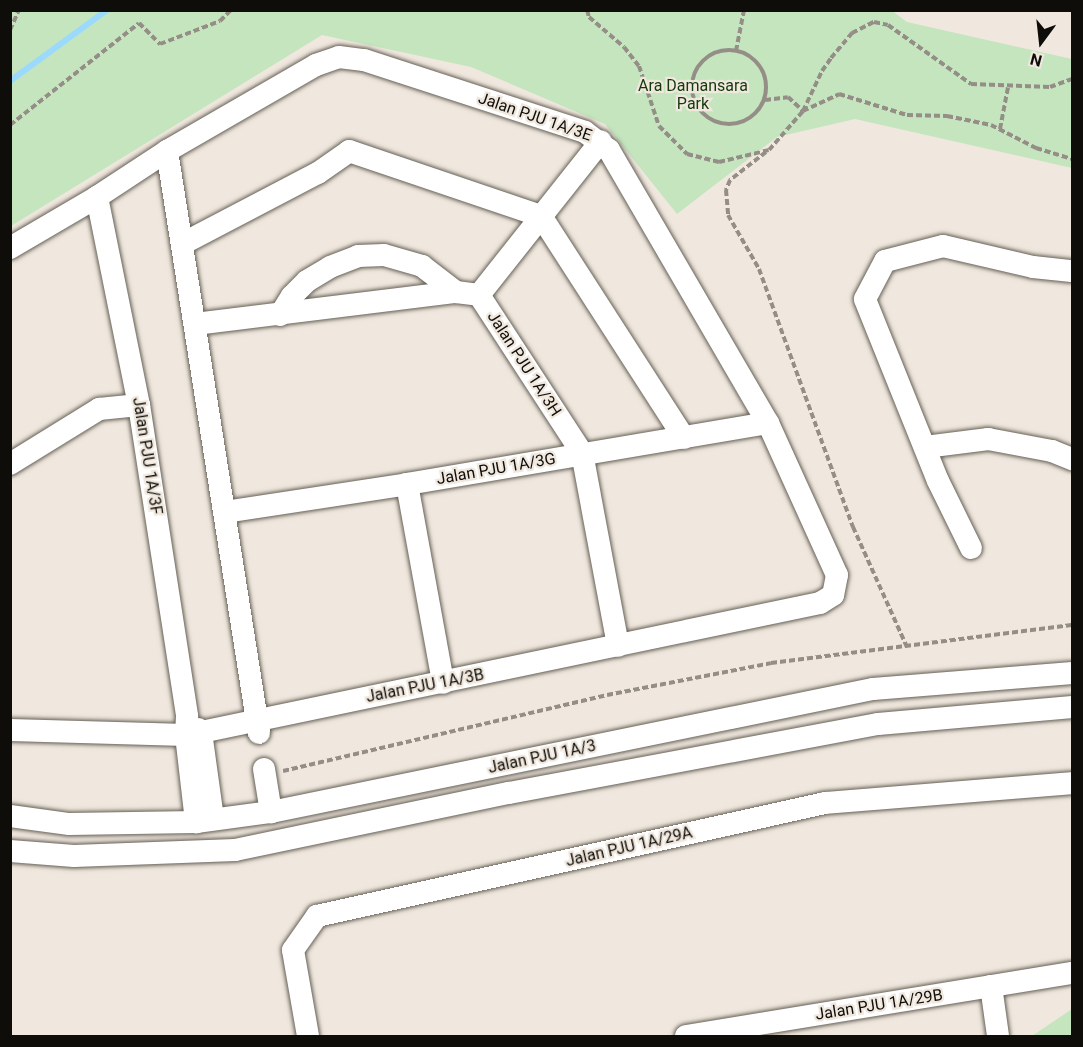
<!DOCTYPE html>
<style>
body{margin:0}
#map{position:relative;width:1083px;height:1047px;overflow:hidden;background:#f0e8de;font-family:Roboto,sans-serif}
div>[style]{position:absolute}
.green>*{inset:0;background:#c4e5be}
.stream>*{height:6px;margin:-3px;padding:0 3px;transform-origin:3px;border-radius:3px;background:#9cdafd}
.path>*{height:4px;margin-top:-2px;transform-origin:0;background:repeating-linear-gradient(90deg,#948e87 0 6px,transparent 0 9px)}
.path>.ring{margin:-2px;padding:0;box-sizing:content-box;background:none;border:4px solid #948e87;border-radius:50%}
.roads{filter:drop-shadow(0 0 2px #655f56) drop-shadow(0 0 2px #655f56)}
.minor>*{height:22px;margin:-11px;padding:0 11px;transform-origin:11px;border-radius:11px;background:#fff}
span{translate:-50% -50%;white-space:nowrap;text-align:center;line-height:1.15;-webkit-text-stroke:4.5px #f0e8de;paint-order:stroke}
.park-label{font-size:16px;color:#133b0a}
.street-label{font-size:16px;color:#0f0d09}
.frame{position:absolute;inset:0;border:12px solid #0f0d09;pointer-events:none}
.north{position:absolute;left:1011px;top:12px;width:60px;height:60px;-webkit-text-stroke:4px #f0e8de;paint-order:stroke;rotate:195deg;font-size:16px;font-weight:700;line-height:24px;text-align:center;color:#0f0d09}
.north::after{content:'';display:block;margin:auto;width:21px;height:27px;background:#0f0d09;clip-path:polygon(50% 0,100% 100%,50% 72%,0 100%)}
</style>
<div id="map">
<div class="green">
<i style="clip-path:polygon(891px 10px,907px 22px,1072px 59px,1072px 168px,855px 119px,777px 137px,677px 214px,605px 124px,471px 67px,322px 35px,11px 226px,11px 11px)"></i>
<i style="clip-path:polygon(1072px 1009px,1072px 1036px,1032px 1036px)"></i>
</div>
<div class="stream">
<i style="left:10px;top:81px;width:120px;rotate:-36.2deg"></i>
</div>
<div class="path">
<i style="left:587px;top:10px;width:7px;rotate:74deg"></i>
<i style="left:589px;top:17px;width:46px;rotate:40.6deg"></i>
<i style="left:624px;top:47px;width:24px;rotate:52deg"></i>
<i style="left:639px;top:66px;width:63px;rotate:71.6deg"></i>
<i style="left:659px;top:126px;width:40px;rotate:45deg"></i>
<i style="left:687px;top:154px;width:33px;rotate:14deg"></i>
<i style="left:719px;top:162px;width:51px;rotate:-13.5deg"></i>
<i style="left:769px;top:150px;width:52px;rotate:-48.9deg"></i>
<i style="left:803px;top:111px;width:40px;rotate:-25deg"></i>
<i style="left:839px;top:94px;width:71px;rotate:17.2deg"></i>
<i style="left:907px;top:115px;width:40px;rotate:1.4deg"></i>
<i style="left:947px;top:116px;width:45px;rotate:11.6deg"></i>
<i style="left:991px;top:125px;width:51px;rotate:27.1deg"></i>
<i style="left:1036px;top:148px;width:38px;rotate:17deg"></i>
<i style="left:10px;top:30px;width:22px;rotate:-66deg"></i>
<i class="ring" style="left:692px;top:50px;width:70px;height:70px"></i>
<i style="left:736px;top:51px;width:42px;rotate:-79deg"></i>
<i style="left:765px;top:100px;width:23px;rotate:-7deg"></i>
<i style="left:788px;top:97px;width:21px;rotate:43deg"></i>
<i style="left:803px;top:111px;width:44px;rotate:-64.6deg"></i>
<i style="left:822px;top:71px;width:16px;rotate:-55deg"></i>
<i style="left:831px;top:58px;width:33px;rotate:-50deg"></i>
<i style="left:852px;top:33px;width:25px;rotate:-27deg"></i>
<i style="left:874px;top:22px;width:14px;rotate:12deg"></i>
<i style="left:888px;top:25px;width:102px;rotate:35.4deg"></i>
<i style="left:971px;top:84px;width:79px;rotate:2.2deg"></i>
<i style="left:1050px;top:87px;width:23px;rotate:-20deg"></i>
<i style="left:10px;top:125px;width:164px;rotate:-38.3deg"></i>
<i style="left:139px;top:23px;width:30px;rotate:45deg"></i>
<i style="left:160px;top:44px;width:64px;rotate:-21deg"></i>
<i style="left:220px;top:21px;width:16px;rotate:-45deg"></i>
<i style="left:1000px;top:129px;width:43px;rotate:-79.2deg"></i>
<i style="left:766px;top:152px;width:46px;rotate:142.1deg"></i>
<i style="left:730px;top:180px;width:11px;rotate:112deg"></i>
<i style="left:726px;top:190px;width:25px;rotate:85deg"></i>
<i style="left:728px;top:215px;width:62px;rotate:60.1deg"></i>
<i style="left:759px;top:269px;width:275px;rotate:70deg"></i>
<i style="left:853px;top:527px;width:132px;rotate:65.8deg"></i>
<i style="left:283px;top:771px;width:333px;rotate:-13.2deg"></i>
<i style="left:607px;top:695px;width:167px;rotate:-11deg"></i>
<i style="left:771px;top:663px;width:303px;rotate:-7.2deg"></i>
</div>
<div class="roads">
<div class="minor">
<i style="left:167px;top:151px;width:589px;rotate:81.02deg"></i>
<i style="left:97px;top:197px;width:212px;rotate:78.6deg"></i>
<i style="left:139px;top:405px;width:315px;rotate:81.2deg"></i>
<i style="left:187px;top:716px;width:19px;rotate:93deg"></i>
<i style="left:186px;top:735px;width:88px;rotate:83.4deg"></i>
<i style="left:182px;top:244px;width:153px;rotate:-27.6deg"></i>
<i style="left:318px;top:173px;width:38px;rotate:-35deg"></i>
<i style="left:349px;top:151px;width:203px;rotate:18.7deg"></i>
<i style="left:541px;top:216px;width:264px;rotate:57.2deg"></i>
<i style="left:10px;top:248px;width:101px;rotate:-30.4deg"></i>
<i style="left:97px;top:197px;width:84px;rotate:-33.3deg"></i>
<i style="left:167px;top:151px;width:172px;rotate:-30deg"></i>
<i style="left:316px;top:65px;width:24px;rotate:-19deg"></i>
<i style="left:339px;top:57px;width:25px;rotate:7deg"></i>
<i style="left:364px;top:60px;width:232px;rotate:18deg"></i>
<i style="left:585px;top:132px;width:30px;rotate:37deg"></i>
<i style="left:609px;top:150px;width:316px;rotate:59.8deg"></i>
<i style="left:768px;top:423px;width:167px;rotate:65.6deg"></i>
<i style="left:837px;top:575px;width:20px;rotate:101deg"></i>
<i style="left:833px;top:595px;width:15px;rotate:148deg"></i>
<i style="left:820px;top:603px;width:632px;rotate:168.23deg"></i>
<i style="left:201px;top:732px;width:15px;rotate:169deg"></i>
<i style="left:186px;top:735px;width:176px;rotate:-178.4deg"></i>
<i style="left:479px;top:295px;width:196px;rotate:-51.6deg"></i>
<i style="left:280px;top:315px;width:22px;rotate:-58deg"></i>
<i style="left:292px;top:296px;width:21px;rotate:-45deg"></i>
<i style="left:307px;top:281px;width:27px;rotate:-31deg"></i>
<i style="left:330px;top:267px;width:30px;rotate:-21deg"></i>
<i style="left:358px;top:256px;width:26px;rotate:-2deg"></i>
<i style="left:384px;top:255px;width:40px;rotate:16deg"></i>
<i style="left:422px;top:266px;width:43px;rotate:37.4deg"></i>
<i style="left:195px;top:324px;width:263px;rotate:-7deg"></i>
<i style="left:456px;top:292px;width:23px;rotate:7deg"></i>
<i style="left:479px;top:295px;width:189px;rotate:56.9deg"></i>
<i style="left:582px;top:453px;width:196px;rotate:79.4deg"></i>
<i style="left:925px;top:447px;width:64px;rotate:-7.2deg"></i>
<i style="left:988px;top:439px;width:65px;rotate:10.6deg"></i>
<i style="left:1052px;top:451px;width:22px;rotate:22deg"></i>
<i style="left:10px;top:464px;width:105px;rotate:-31.7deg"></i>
<i style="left:99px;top:409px;width:40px;rotate:-5.7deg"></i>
<i style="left:407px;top:484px;width:202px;rotate:79.7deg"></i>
<i style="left:225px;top:512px;width:184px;rotate:-8.7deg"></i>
<i style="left:407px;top:484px;width:366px;rotate:-9.6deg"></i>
<i style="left:971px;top:548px;width:75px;rotate:-116.2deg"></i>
<i style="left:938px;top:481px;width:196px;rotate:-111.9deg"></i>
<i style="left:865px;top:299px;width:43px;rotate:-62.2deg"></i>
<i style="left:885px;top:261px;width:60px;rotate:-14.5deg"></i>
<i style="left:943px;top:246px;width:92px;rotate:13.1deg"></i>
<i style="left:1033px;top:267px;width:39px;rotate:6deg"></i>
<i style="left:198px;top:729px;width:4px;rotate:45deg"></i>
<i style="left:201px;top:732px;width:88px;rotate:82.1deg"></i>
<i style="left:264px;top:769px;width:44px;rotate:80.8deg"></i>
<i style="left:10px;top:816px;width:60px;rotate:7.7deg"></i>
<i style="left:69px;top:824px;width:127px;rotate:-0.9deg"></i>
<i style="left:196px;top:822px;width:76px;rotate:-7.6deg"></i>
<i style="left:271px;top:812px;width:614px;rotate:-11.55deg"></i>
<i style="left:873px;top:689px;width:200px;rotate:-4.6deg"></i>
<i style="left:10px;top:851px;width:64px;rotate:4.5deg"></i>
<i style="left:74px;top:856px;width:161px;rotate:-2.1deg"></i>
<i style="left:235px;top:850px;width:280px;rotate:-11.8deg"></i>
<i style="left:509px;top:793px;width:375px;rotate:-10.6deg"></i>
<i style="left:878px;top:724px;width:195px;rotate:-5deg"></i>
<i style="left:991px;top:986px;width:50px;rotate:82deg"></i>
<i style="left:308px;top:1036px;width:87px;rotate:-99.9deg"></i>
<i style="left:293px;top:950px;width:42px;rotate:-54.8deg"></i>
<i style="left:317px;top:916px;width:520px;rotate:-12.54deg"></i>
<i style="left:825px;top:803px;width:248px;rotate:-4.6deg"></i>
<i style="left:686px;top:1036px;width:391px;rotate:-9.3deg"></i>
</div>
</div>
<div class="park-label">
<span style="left:693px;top:95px">Ara Damansara<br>Park</span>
</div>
<div class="street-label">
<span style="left:535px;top:117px;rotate:19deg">Jalan PJU 1A/3E</span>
<span style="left:524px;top:364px;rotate:57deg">Jalan PJU 1A/3H</span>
<span style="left:147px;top:456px;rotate:81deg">Jalan PJU 1A/3F</span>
<span style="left:496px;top:469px;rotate:-10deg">Jalan PJU 1A/3G</span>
<span style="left:425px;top:686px;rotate:-11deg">Jalan PJU 1A/3B</span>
<span style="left:542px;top:757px;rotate:-12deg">Jalan PJU 1A/3</span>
<span style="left:629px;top:847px;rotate:-13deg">Jalan PJU 1A/29A</span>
<span style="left:879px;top:1005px;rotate:-9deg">Jalan PJU 1A/29B</span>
</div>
<div class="frame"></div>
<div class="north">N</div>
</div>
